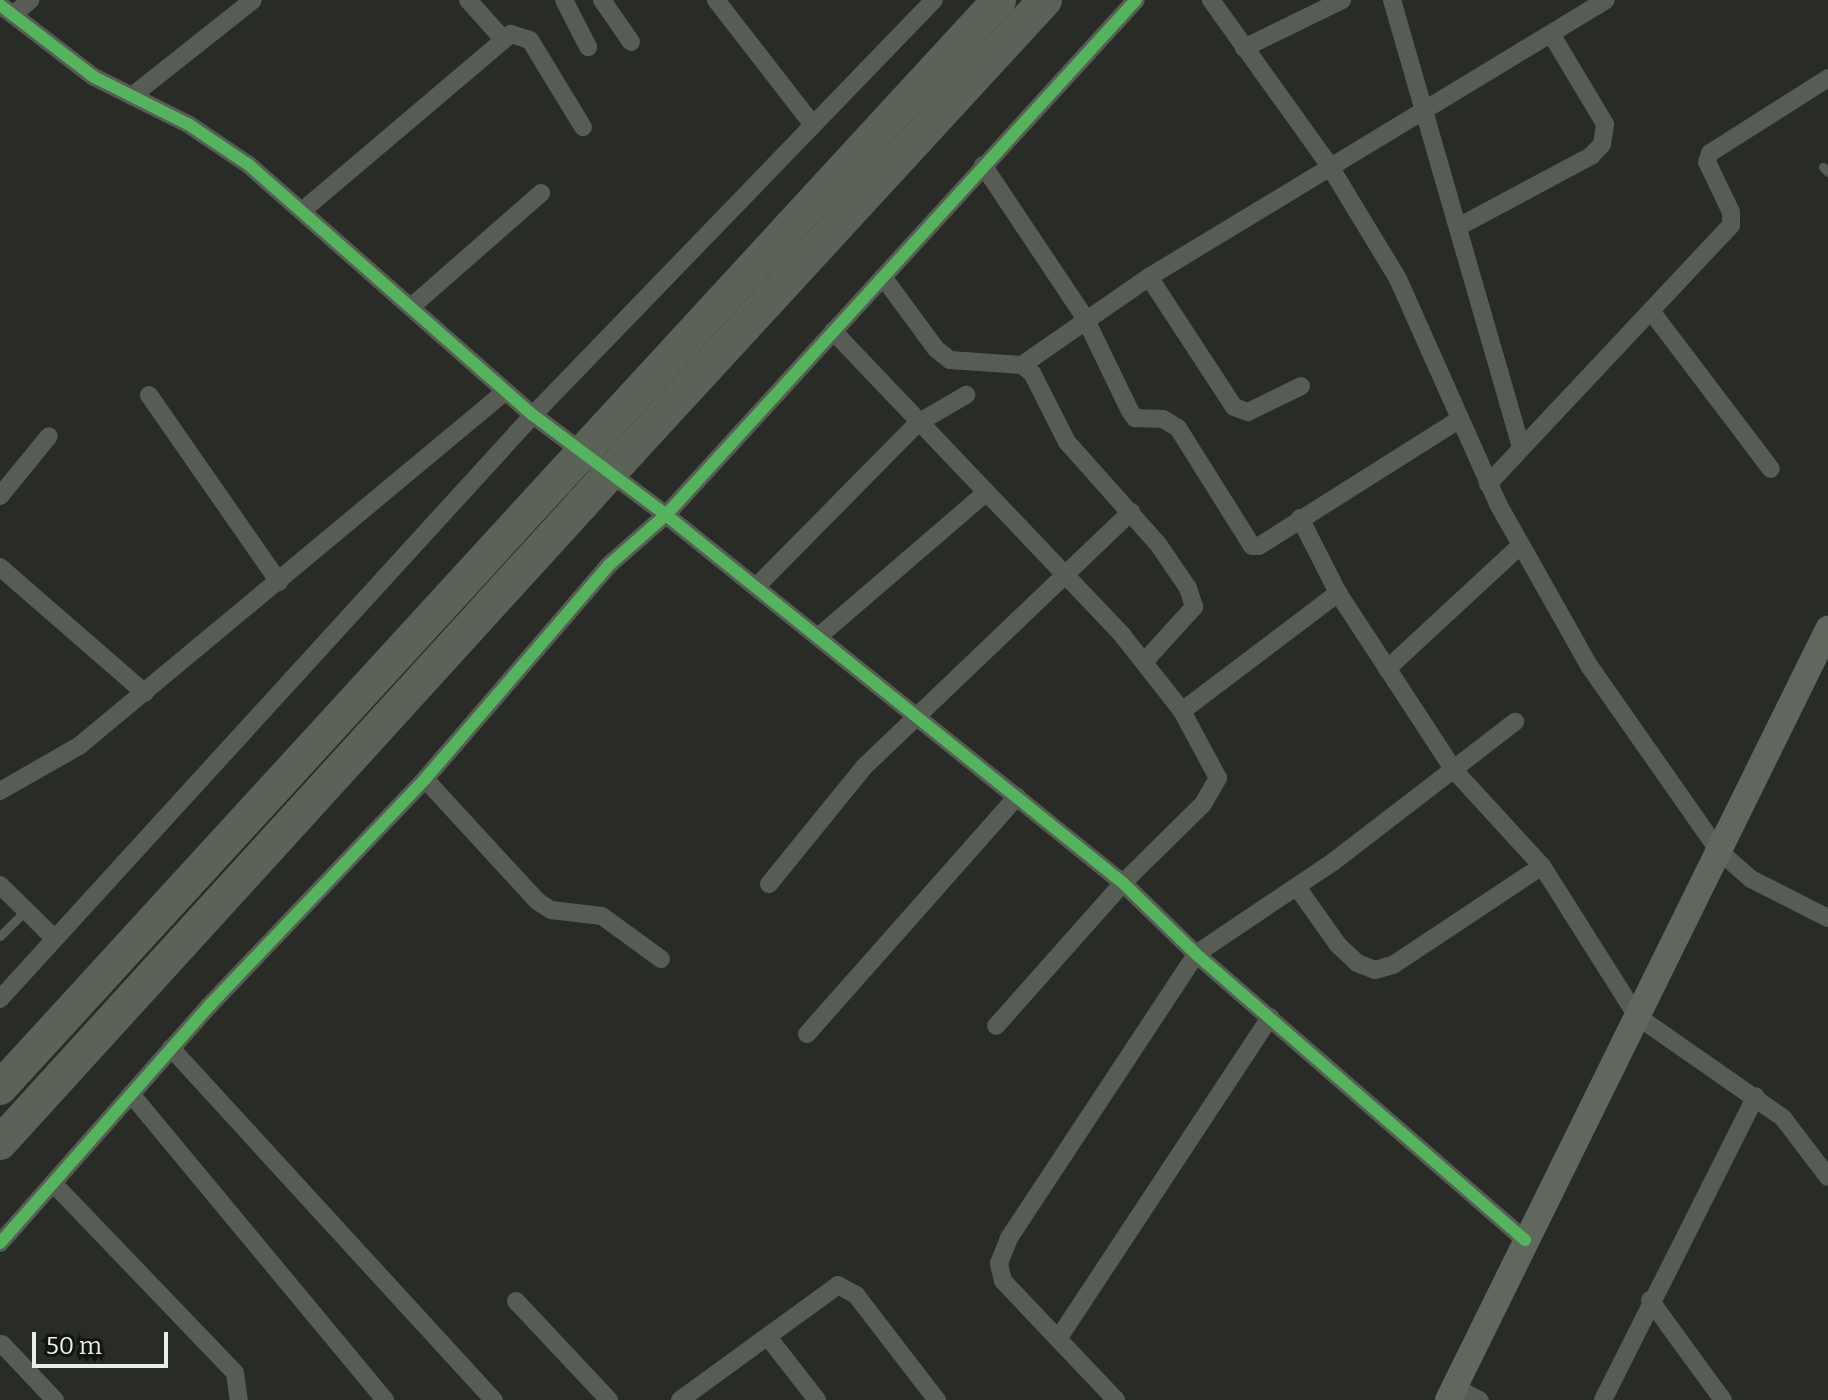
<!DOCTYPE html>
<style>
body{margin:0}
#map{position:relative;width:1828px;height:1400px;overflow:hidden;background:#282b26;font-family:Bitter,serif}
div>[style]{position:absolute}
.lane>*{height:9px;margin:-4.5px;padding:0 4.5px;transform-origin:4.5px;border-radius:4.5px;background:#575d55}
.street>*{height:18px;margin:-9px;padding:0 9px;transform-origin:9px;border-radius:9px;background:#575d55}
.secondary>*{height:26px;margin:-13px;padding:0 13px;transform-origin:13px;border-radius:13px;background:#60685e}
.highway>*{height:34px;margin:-17px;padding:0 17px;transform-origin:17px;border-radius:17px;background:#5b6359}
.highway-bridge>*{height:34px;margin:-17px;padding:0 17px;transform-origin:17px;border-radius:17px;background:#5b6359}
.cycleway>*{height:12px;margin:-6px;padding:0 6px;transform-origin:6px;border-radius:6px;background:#56b35d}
span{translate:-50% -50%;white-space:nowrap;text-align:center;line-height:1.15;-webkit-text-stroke:8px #111411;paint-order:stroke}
.scale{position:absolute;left:32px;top:1332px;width:136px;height:36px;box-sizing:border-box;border:4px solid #eaeee9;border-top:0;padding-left:10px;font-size:24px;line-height:28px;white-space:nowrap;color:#eaeee9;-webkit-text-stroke:6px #111411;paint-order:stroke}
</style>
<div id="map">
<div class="lane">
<i style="left:1823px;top:167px;width:7px;rotate:45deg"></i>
<i style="left:0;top:936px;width:37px;rotate:-45deg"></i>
</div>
<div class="street">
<i style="left:468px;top:0;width:52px;rotate:48.1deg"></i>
<i style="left:564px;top:0;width:53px;rotate:62.9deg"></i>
<i style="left:602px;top:0;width:51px;rotate:55.4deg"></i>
<i style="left:716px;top:0;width:158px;rotate:52.2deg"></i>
<i style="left:1211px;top:0;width:203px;rotate:54.4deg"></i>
<i style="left:1329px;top:165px;width:133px;rotate:58.8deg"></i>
<i style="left:1398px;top:279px;width:246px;rotate:66deg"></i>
<i style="left:1498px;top:504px;width:187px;rotate:60.6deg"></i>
<i style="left:1590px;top:667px;width:225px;rotate:55deg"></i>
<i style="left:1719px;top:851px;width:43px;rotate:41.2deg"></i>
<i style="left:1751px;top:879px;width:86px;rotate:26.9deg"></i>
<i style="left:1392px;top:0;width:466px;rotate:73.9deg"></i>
<i style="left:0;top:5px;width:118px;rotate:37.5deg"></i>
<i style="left:94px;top:77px;width:105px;rotate:26.6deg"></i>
<i style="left:188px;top:124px;width:73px;rotate:33.9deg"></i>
<i style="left:249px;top:165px;width:378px;rotate:41.4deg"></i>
<i style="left:533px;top:415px;width:166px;rotate:36.9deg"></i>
<i style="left:666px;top:515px;width:587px;rotate:38.84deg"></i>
<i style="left:1123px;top:883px;width:102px;rotate:44.2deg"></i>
<i style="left:1196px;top:954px;width:436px;rotate:41deg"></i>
<i style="left:13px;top:15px;width:23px;rotate:-41deg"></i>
<i style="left:1244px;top:48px;width:109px;rotate:-26.1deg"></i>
<i style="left:132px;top:96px;width:154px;rotate:-38.4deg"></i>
<i style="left:983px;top:165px;width:184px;rotate:56.3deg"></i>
<i style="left:1085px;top:318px;width:103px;rotate:64.2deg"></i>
<i style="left:1130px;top:411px;width:9px;rotate:54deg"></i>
<i style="left:1135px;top:418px;width:28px;rotate:2deg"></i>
<i style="left:1163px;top:419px;width:17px;rotate:31deg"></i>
<i style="left:1178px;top:428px;width:139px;rotate:57.9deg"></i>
<i style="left:1252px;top:546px;width:7px"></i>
<i style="left:1259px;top:546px;width:238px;rotate:-32.3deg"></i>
<i style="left:302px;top:211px;width:274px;rotate:-40.3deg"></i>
<i style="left:511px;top:34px;width:20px;rotate:18deg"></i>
<i style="left:530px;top:40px;width:102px;rotate:58.7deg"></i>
<i style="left:1458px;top:227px;width:151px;rotate:-28.1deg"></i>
<i style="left:1591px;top:156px;width:16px;rotate:-47deg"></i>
<i style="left:1602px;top:144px;width:20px;rotate:-81deg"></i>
<i style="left:1605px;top:124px;width:101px;rotate:-120.9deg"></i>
<i style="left:883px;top:277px;width:89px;rotate:53.6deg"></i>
<i style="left:936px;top:349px;width:18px;rotate:38deg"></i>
<i style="left:950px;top:360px;width:72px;rotate:4deg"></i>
<i style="left:1022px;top:365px;width:13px;rotate:39deg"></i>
<i style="left:1032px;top:373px;width:77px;rotate:63.1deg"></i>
<i style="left:1067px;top:442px;width:137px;rotate:48.3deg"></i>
<i style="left:1158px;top:544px;width:53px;rotate:55.7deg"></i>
<i style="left:1188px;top:588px;width:20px;rotate:72deg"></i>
<i style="left:1194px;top:607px;width:74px;rotate:132.3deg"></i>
<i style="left:1149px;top:277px;width:155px;rotate:56.8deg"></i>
<i style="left:1234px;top:407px;width:15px;rotate:20deg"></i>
<i style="left:1248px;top:412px;width:59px;rotate:-26.1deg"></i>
<i style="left:411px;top:307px;width:173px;rotate:-41.2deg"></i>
<i style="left:1651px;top:311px;width:198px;rotate:52.8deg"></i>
<i style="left:833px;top:331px;width:421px;rotate:46.4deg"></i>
<i style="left:1123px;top:636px;width:95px;rotate:51.8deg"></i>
<i style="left:1182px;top:711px;width:76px;rotate:61.8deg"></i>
<i style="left:1218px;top:778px;width:30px;rotate:120deg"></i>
<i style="left:1203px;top:804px;width:112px;rotate:135.4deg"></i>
<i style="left:1123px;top:883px;width:191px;rotate:131.6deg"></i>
<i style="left:1022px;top:365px;width:155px;rotate:-34.7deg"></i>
<i style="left:1149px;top:277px;width:534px;rotate:-31.22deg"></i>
<i style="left:149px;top:395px;width:228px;rotate:55.2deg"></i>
<i style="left:1488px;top:484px;width:355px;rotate:-46.8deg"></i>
<i style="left:1731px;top:225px;width:13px;rotate:-90deg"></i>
<i style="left:1731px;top:212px;width:55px;rotate:-115.6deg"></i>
<i style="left:1707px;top:162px;width:9px;rotate:-72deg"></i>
<i style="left:1710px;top:153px;width:140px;rotate:-32.4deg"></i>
<i style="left:0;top:496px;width:77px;rotate:-50.8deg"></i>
<i style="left:1300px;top:518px;width:84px;rotate:63.1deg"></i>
<i style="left:1338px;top:593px;width:210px;rotate:56.8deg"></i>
<i style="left:1453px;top:769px;width:132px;rotate:47.5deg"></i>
<i style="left:1542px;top:866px;width:178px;rotate:57.7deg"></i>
<i style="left:1637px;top:1016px;width:178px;rotate:34.9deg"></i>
<i style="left:1783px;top:1118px;width:74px;rotate:52.7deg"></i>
<i style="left:0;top:567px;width:192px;rotate:41deg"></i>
<i style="left:756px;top:587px;width:231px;rotate:-45.4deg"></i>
<i style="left:918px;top:423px;width:56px;rotate:-30.3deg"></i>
<i style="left:818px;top:637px;width:219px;rotate:-40.7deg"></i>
<i style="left:1387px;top:669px;width:181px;rotate:-42.8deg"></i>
<i style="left:1182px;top:711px;width:196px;rotate:-37.1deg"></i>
<i style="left:425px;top:779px;width:166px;rotate:47.4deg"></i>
<i style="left:537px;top:901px;width:17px;rotate:33deg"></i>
<i style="left:551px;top:910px;width:51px;rotate:6.7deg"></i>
<i style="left:602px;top:916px;width:73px;rotate:36.1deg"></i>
<i style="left:0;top:791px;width:91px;rotate:-29.7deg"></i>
<i style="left:79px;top:746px;width:555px;rotate:-39.74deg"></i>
<i style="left:769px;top:884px;width:152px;rotate:-50.9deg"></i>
<i style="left:865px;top:766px;width:368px;rotate:-43.7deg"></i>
<i style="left:0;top:885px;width:77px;rotate:44.5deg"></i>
<i style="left:1297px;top:887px;width:71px;rotate:54.7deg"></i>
<i style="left:1338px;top:945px;width:26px;rotate:43deg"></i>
<i style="left:1357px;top:963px;width:19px;rotate:21deg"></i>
<i style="left:1375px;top:970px;width:19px;rotate:-16deg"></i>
<i style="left:1393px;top:965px;width:179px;rotate:-33.6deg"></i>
<i style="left:0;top:999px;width:791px;rotate:-47.61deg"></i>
<i style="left:533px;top:415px;width:577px;rotate:-45.98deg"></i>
<i style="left:807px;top:1034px;width:317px;rotate:-48.5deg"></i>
<i style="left:171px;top:1048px;width:478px;rotate:47.5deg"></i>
<i style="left:131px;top:1094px;width:398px;rotate:50.3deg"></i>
<i style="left:53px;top:1183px;width:263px;rotate:46.2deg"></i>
<i style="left:235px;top:1373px;width:27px;rotate:82deg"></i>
<i style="left:0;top:1243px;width:316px;rotate:-48.6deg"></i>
<i style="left:209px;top:1006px;width:313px;rotate:-46.4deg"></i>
<i style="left:425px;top:779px;width:282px;rotate:-49.3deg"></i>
<i style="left:609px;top:565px;width:76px;rotate:-41.3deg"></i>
<i style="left:666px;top:515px;width:697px;rotate:-47.62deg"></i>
<i style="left:1650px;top:1300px;width:124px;rotate:53.9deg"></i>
<i style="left:516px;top:1301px;width:136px;rotate:46.8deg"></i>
<i style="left:1060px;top:1336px;width:382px;rotate:-56.6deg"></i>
<i style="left:768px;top:1337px;width:80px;rotate:52.1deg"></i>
<i style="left:2px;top:1344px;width:77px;rotate:46.6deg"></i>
<i style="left:1454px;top:1387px;width:29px;rotate:27deg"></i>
<i style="left:680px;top:1400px;width:195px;rotate:-36deg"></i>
<i style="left:838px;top:1285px;width:21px;rotate:29deg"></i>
<i style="left:856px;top:1295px;width:133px;rotate:52.4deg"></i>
<i style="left:1116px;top:1400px;width:164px;rotate:-133.5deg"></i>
<i style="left:1003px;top:1281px;width:18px;rotate:-103deg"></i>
<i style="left:999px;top:1263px;width:27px;rotate:-68deg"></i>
<i style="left:1009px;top:1238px;width:340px;rotate:-56.6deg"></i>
<i style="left:1196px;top:954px;width:165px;rotate:-33.9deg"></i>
<i style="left:1333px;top:862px;width:230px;rotate:-37.6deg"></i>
<i style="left:1603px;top:1400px;width:340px;rotate:-63.3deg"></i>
</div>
<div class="secondary">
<i style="left:1448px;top:1400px;width:860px;rotate:-63.76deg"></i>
</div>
<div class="highway">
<i style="left:605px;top:428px;width:582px;rotate:-47.37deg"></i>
<i style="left:630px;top:451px;width:613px;rotate:-47.38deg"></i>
<i style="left:0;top:1088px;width:823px;rotate:-47.51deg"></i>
<i style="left:0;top:1143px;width:864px;rotate:-47.67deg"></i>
</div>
<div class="highway-bridge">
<i style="left:556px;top:481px;width:72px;rotate:-47.2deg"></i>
<i style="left:582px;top:504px;width:72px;rotate:-47.8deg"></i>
</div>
<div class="cycleway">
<i style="left:0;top:5px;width:118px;rotate:37.5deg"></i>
<i style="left:94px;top:77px;width:105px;rotate:26.6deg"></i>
<i style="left:188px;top:124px;width:73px;rotate:33.9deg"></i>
<i style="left:249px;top:165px;width:378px;rotate:41.4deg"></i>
<i style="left:533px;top:415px;width:166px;rotate:36.9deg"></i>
<i style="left:666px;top:515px;width:587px;rotate:38.84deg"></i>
<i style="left:1123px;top:883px;width:102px;rotate:44.2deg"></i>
<i style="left:1196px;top:954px;width:436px;rotate:41deg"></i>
<i style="left:0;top:1243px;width:316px;rotate:-48.6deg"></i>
<i style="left:209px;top:1006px;width:313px;rotate:-46.4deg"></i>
<i style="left:425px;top:779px;width:282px;rotate:-49.3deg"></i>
<i style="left:609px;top:565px;width:76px;rotate:-41.3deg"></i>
<i style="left:666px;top:515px;width:697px;rotate:-47.62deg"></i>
</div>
<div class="scale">50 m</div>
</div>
